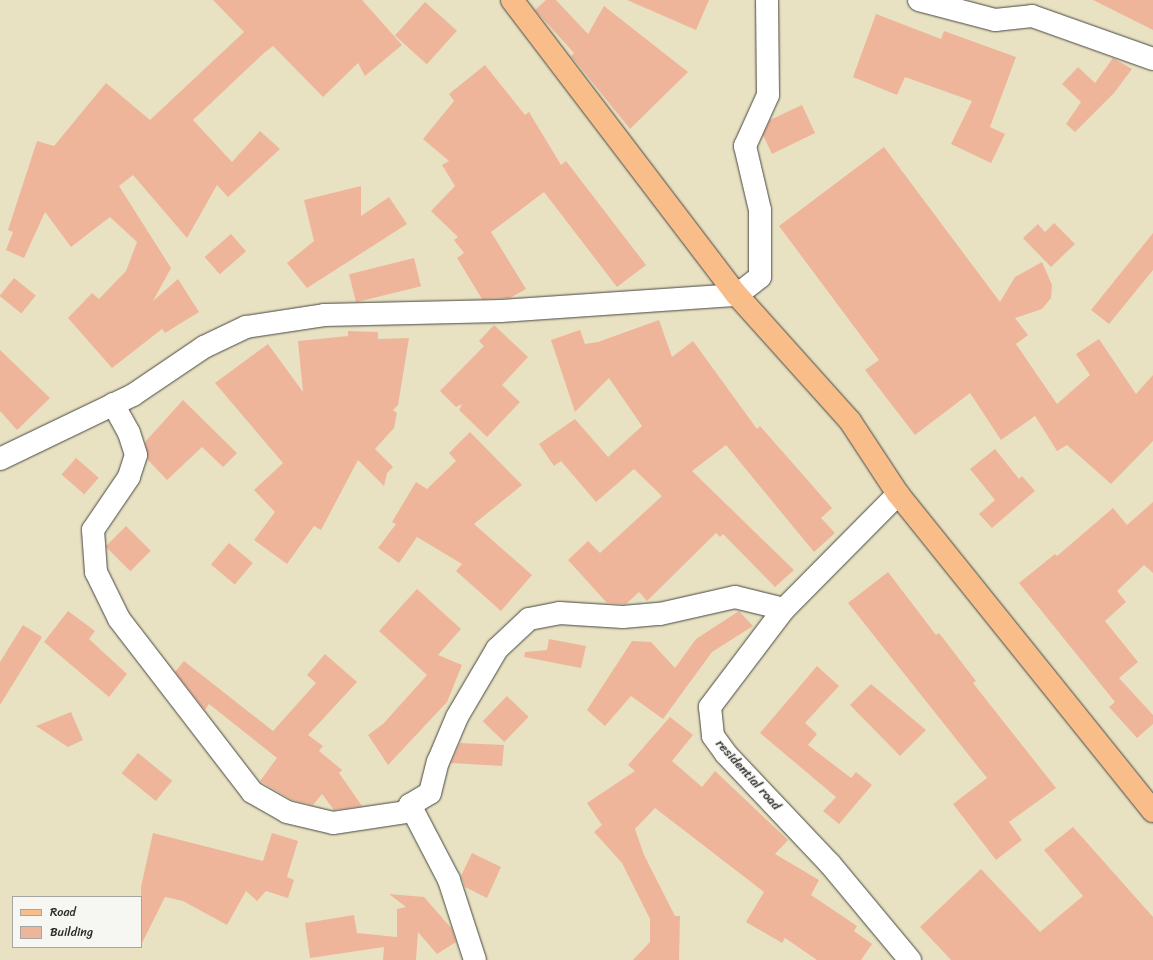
<!DOCTYPE html>
<style>
body{margin:0}
#map{position:relative;width:1153px;height:960px;overflow:hidden;background:#e8e2c2;font-family:Sriracha,sans-serif}
div>[style]{position:absolute}
.building>*{inset:0;background:#efb59b;transform-origin:0 0}
.roads{filter:drop-shadow(0 0 1px #474642) drop-shadow(0 0 1px #474642)}
.minor>*{height:22px;margin:-11px;padding:0 11px;transform-origin:11px;border-radius:11px;background:#fff}
.major>*{height:22px;margin:-11px;padding:0 11px;transform-origin:11px;border-radius:11px;background:#f8bd89}
span{translate:-50% -50%;white-space:nowrap;text-align:center;line-height:1.15;-webkit-text-stroke:3px #f6f6f2;paint-order:stroke}
.street-label{font-size:13px;color:#2b2b2b}
.legend{position:absolute;left:12px;top:896px;width:130px;height:52px;box-sizing:border-box;background:#f6f6f2;border:1px solid #a5a5a2;margin:0;padding:5px 7px;list-style:none;font-size:12px;color:#2b2b2b}
.legend li{display:flex;align-items:center;gap:8px;height:20px}
.legend b{width:20px;border:1px solid #a5a5a2}
</style>
<div id="map">
<div class="building">
<i style="clip-path:polygon(213px 0,362px 0,402px 45px,365px 76px,358px 63px,323px 97px,273px 46px,264px 53px,193px 120px,232px 162px,260px 131px,280px 149px,228px 197px,217px 185px,187px 238px,133px 175px,119px 186px,171px 268px,153px 301px,178px 279px,199px 312px,165px 333px,162px 329px,112px 368px,68px 318px,92px 293px,99px 299px,126px 271px,137px 242px,110px 217px,71px 247px,45px 212px,24px 258px,6px 250px,13px 232px,8px 230px,37px 141px,54px 146px,106px 83px,150px 120px,244px 32px)"></i>
<i style="clip-path:polygon(546px 0,556px 0,588px 34px,604px 6px,688px 72px,630px 129px,571px 56px,574px 53px,535px 10px)"></i>
<i style="clip-path:polygon(627px 0,709px 0,696px 30px)"></i>
<i style="clip-path:polygon(1093px 0,1153px 0,1153px 30px)"></i>
<i style="left:425px;top:2px;width:43px;height:45px;rotate:42deg"></i>
<i style="clip-path:polygon(876px 14px,941px 39px,944px 31px,1016px 57px,990px 127px,1005px 134px,991px 163px,951px 144px,972px 101px,905px 77px,897px 95px,853px 77px)"></i>
<i style="clip-path:polygon(1113px 58px,1132px 69px,1114px 93px,1075px 132px,1066px 124px,1081px 102px,1062px 84px,1078px 67px,1095px 83px)"></i>
<i style="clip-path:polygon(485px 65px,525px 115px,529px 112px,561px 165px,566px 161px,646px 265px,617px 287px,544px 192px,491px 232px,526px 289px,510px 298px,482px 299px,457px 258px,464px 253px,454px 240px,458px 237px,431px 211px,455px 186px,442px 165px,449px 161px,423px 139px,454px 101px,449px 94px)"></i>
<i style="clip-path:polygon(802px 105px,815px 133px,772px 154px,763px 135px,770px 120px)"></i>
<i style="clip-path:polygon(884px 147px,1000px 302px,1015px 277px,1042px 262px,1052px 285px,1051px 298px,1042px 309px,1015px 318px,1028px 335px,1016px 344px,1057px 404px,1090px 375px,1076px 354px,1099px 339px,1136px 394px,1153px 375px,1153px 441px,1111px 484px,1067px 445px,1057px 451px,1035px 416px,1001px 440px,970px 393px,915px 435px,865px 370px,879px 360px,779px 226px)"></i>
<i style="clip-path:polygon(361px 186px,361px 216px,389px 197px,407px 224px,307px 288px,287px 263px,314px 241px,304px 200px)"></i>
<i style="clip-path:polygon(1054px 223px,1075px 244px,1051px 267px,1023px 238px,1038px 224px,1045px 232px)"></i>
<i style="clip-path:polygon(1153px 233px,1153px 270px,1109px 324px,1091px 310px)"></i>
<i style="left:231px;top:234px;width:23px;height:35px;rotate:49deg"></i>
<i style="left:414px;top:258px;width:29px;height:67px;rotate:76deg"></i>
<i style="left:14px;top:278px;width:28px;height:23px;rotate:39deg"></i>
<i style="clip-path:polygon(659px 320px,672px 357px,693px 341px,757px 429px,760px 426px,832px 508px,821px 518px,835px 533px,814px 552px,726px 445px,692px 471px,794px 570px,775px 587px,723px 534px,720px 537px,716px 533px,647px 601px,639px 592px,626px 604px,607px 603px,568px 560px,588px 541px,600px 553px,662px 496px,634px 469px,596px 502px,561px 461px,554px 466px,539px 444px,575px 419px,608px 457px,642px 426px,609px 378px,575px 412px,551px 340px,580px 330px,585px 344px,598px 342px)"></i>
<i style="clip-path:polygon(494px 325px,528px 357px,502px 385px,520px 402px,487px 437px,459px 410px,462px 404px,456px 407px,440px 391px,484px 346px,479px 341px)"></i>
<i style="clip-path:polygon(348px 331px,378px 332px,378px 339px,409px 338px,398px 405px,393px 410px,397px 413px,394px 428px,375px 449px,393px 467px,387px 473px,384px 486px,358px 460px,321px 530px,314px 526px,287px 564px,254px 540px,275px 512px,254px 490px,283px 463px,215px 383px,268px 344px,303px 392px,298px 341px,348px 336px)"></i>
<i style="clip-path:polygon(0 350px,50px 398px,17px 430px,0 411px)"></i>
<i style="clip-path:polygon(183px 400px,237px 453px,223px 467px,202px 447px,167px 480px,148px 460px,145px 442px)"></i>
<i style="clip-path:polygon(470px 432px,522px 485px,474px 524px,532px 575px,501px 611px,456px 571px,462px 564px,417px 537px,399px 563px,378px 548px,396px 524px,392px 522px,416px 482px,427px 489px,456px 461px,449px 453px)"></i>
<i style="clip-path:polygon(995px 449px,1019px 479px,1022px 476px,1035px 491px,992px 528px,979px 514px,995px 500px,970px 469px)"></i>
<i style="left:76px;top:458px;width:30px;height:22px;rotate:41deg"></i>
<i style="clip-path:polygon(1153px 502px,1153px 573px,1144px 565px,1117px 591px,1126px 602px,1105px 621px,1138px 662px,1119px 678px,1153px 715px,1153px 724px,1137px 738px,1109px 707px,1115px 702px,1019px 583px,1055px 554px,1057px 556px,1113px 508px,1127px 525px)"></i>
<i style="left:126px;top:526px;width:35px;height:29px;rotate:45deg"></i>
<i style="left:229px;top:543px;width:31px;height:28px;rotate:40deg"></i>
<i style="clip-path:polygon(888px 572px,936px 635px,939px 633px,976px 681px,973px 683px,1056px 788px,1009px 822px,1022px 840px,996px 860px,953px 804px,987px 778px,848px 603px)"></i>
<i style="clip-path:polygon(417px 589px,461px 629px,438px 655px,462px 665px,447px 702px,388px 765px,368px 735px,383px 724px,427px 675px,379px 631px)"></i>
<i style="clip-path:polygon(68px 611px,95px 631px,89px 639px,127px 674px,109px 697px,44px 642px)"></i>
<i style="clip-path:polygon(739px 611px,753px 626px,712px 652px,663px 719px,631px 696px,605px 726px,587px 710px,632px 641px,651px 642px,675px 668px,696px 639px)"></i>
<i style="clip-path:polygon(23px 625px,42px 637px,0 705px,0 662px)"></i>
<i style="clip-path:polygon(549px 639px,586px 646px,581px 668px,524px 657px,525px 652px,547px 650px)"></i>
<i style="clip-path:polygon(325px 654px,357px 682px,308px 735px,323px 746px,319px 751px,342px 770px,339px 773px,362px 806px,334px 810px,322px 794px,313px 805px,292px 800px,268px 786px,260px 781px,277px 758px,209px 704px,205px 710px,175px 672px,184px 661px,273px 731px,316px 683px,307px 675px)"></i>
<i style="clip-path:polygon(817px 666px,839px 686px,805px 723px,817px 734px,808px 745px,851px 778px,856px 772px,872px 785px,839px 824px,823px 811px,836px 797px,760px 733px)"></i>
<i style="clip-path:polygon(871px 684px,926px 730px,900px 756px,850px 705px)"></i>
<i style="left:507px;top:696px;width:30px;height:35px;rotate:44deg"></i>
<i style="clip-path:polygon(71px 712px,83px 740px,68px 747px,36px 726px)"></i>
<i style="clip-path:polygon(670px 717px,693px 735px,672px 761px,702px 787px,715px 771px,788px 840px,775px 854px,819px 880px,811px 895px,857px 926px,854px 931px,872px 944px,861px 960px,817px 960px,785px 938px,782px 943px,746px 922px,764px 892px,655px 808px,635px 829px,644px 855px,675px 916px,680px 916px,679px 960px,633px 960px,650px 942px,650px 919px,622px 863px,594px 832px,602px 825px,587px 803px,635px 771px,628px 765px)"></i>
<i style="clip-path:polygon(460px 743px,504px 745px,502px 766px,451px 763px)"></i>
<i style="left:138px;top:753px;width:44px;height:26px;rotate:39deg"></i>
<i style="clip-path:polygon(1073px 827px,1153px 917px,1153px 960px,951px 960px,920px 927px,981px 869px,1040px 932px,1083px 896px,1044px 850px)"></i>
<i style="clip-path:polygon(153px 833px,263px 861px,272px 833px,298px 841px,287px 877px,294px 880px,288px 898px,266px 891px,257px 901px,246px 891px,227px 925px,183px 901px,165px 897px,141px 945px,141px 887px)"></i>
<i style="clip-path:polygon(472px 853px,501px 867px,487px 898px,465px 887px,461px 876px)"></i>
<i style="clip-path:polygon(389px 894px,424px 897px,452px 929px,456px 942px,437px 954px,418px 932px,416px 960px,383px 960px,384px 947px,310px 958px,305px 923px,354px 915px,357px 933px,397px 937px,397px 909px,406px 907px)"></i>
</div>
<div class="roads">
<div class="minor">
<i style="left:919px;top:0;width:79px;rotate:14.7deg"></i>
<i style="left:995px;top:20px;width:37px;rotate:-6deg"></i>
<i style="left:1032px;top:16px;width:128px;rotate:19.6deg"></i>
<i style="left:113px;top:404px;width:33px;rotate:61deg"></i>
<i style="left:129px;top:433px;width:23px;rotate:72deg"></i>
<i style="left:136px;top:455px;width:23px;rotate:108deg"></i>
<i style="left:129px;top:477px;width:64px;rotate:124.2deg"></i>
<i style="left:93px;top:530px;width:42px;rotate:85.9deg"></i>
<i style="left:96px;top:572px;width:52px;rotate:63.9deg"></i>
<i style="left:119px;top:619px;width:218px;rotate:52.4deg"></i>
<i style="left:252px;top:792px;width:40px;rotate:29.7deg"></i>
<i style="left:287px;top:812px;width:47px;rotate:13.4deg"></i>
<i style="left:333px;top:823px;width:75px;rotate:-8.5deg"></i>
<i style="left:407px;top:812px;width:8px;rotate:-67deg"></i>
<i style="left:410px;top:805px;width:23px;rotate:-31deg"></i>
<i style="left:430px;top:793px;width:32px;rotate:-76deg"></i>
<i style="left:438px;top:762px;width:49px;rotate:-67.1deg"></i>
<i style="left:457px;top:717px;width:79px;rotate:-59.5deg"></i>
<i style="left:497px;top:649px;width:44px;rotate:-43.2deg"></i>
<i style="left:529px;top:619px;width:31px;rotate:-11deg"></i>
<i style="left:559px;top:613px;width:64px;rotate:3.6deg"></i>
<i style="left:623px;top:617px;width:37px;rotate:-5deg"></i>
<i style="left:660px;top:614px;width:77px;rotate:-12.8deg"></i>
<i style="left:735px;top:597px;width:50px;rotate:13.8deg"></i>
<i style="left:0;top:459px;width:148px;rotate:-25.7deg"></i>
<i style="left:133px;top:395px;width:86px;rotate:-34.1deg"></i>
<i style="left:204px;top:347px;width:47px;rotate:-25.5deg"></i>
<i style="left:246px;top:327px;width:79px;rotate:-8.7deg"></i>
<i style="left:324px;top:315px;width:177px;rotate:-1.3deg"></i>
<i style="left:501px;top:311px;width:237px;rotate:-3.9deg"></i>
<i style="left:737px;top:295px;width:29px;rotate:-38deg"></i>
<i style="left:760px;top:277px;width:67px;rotate:-90deg"></i>
<i style="left:760px;top:210px;width:66px;rotate:-103.2deg"></i>
<i style="left:745px;top:146px;width:56px;rotate:-65.7deg"></i>
<i style="left:768px;top:95px;width:95px;rotate:-90.6deg"></i>
<i style="left:898px;top:494px;width:162px;rotate:134.7deg"></i>
<i style="left:784px;top:609px;width:123px;rotate:127.1deg"></i>
<i style="left:710px;top:707px;width:29px;rotate:84deg"></i>
<i style="left:713px;top:736px;width:22px;rotate:54deg"></i>
<i style="left:726px;top:754px;width:151px;rotate:46.6deg"></i>
<i style="left:830px;top:864px;width:125px;rotate:50.2deg"></i>
<i style="left:410px;top:805px;width:85px;rotate:62.5deg"></i>
<i style="left:449px;top:880px;width:84px;rotate:72deg"></i>
</div>
<div class="major">
<i style="left:512px;top:0;width:371px;rotate:52.7deg"></i>
<i style="left:737px;top:295px;width:169px;rotate:48.1deg"></i>
<i style="left:850px;top:421px;width:87px;rotate:56.7deg"></i>
<i style="left:898px;top:494px;width:407px;rotate:51.2deg"></i>
</div>
</div>
<div class="street-label">
<span style="left:748px;top:775px;rotate:48deg">residential road</span>
</div>
<ul class="legend">
<li><b style="height:5px;background:#f8bd89"></b>Road</li>
<li><b style="height:11px;background:#efb59b"></b>Building</li>
</ul>
</div>
